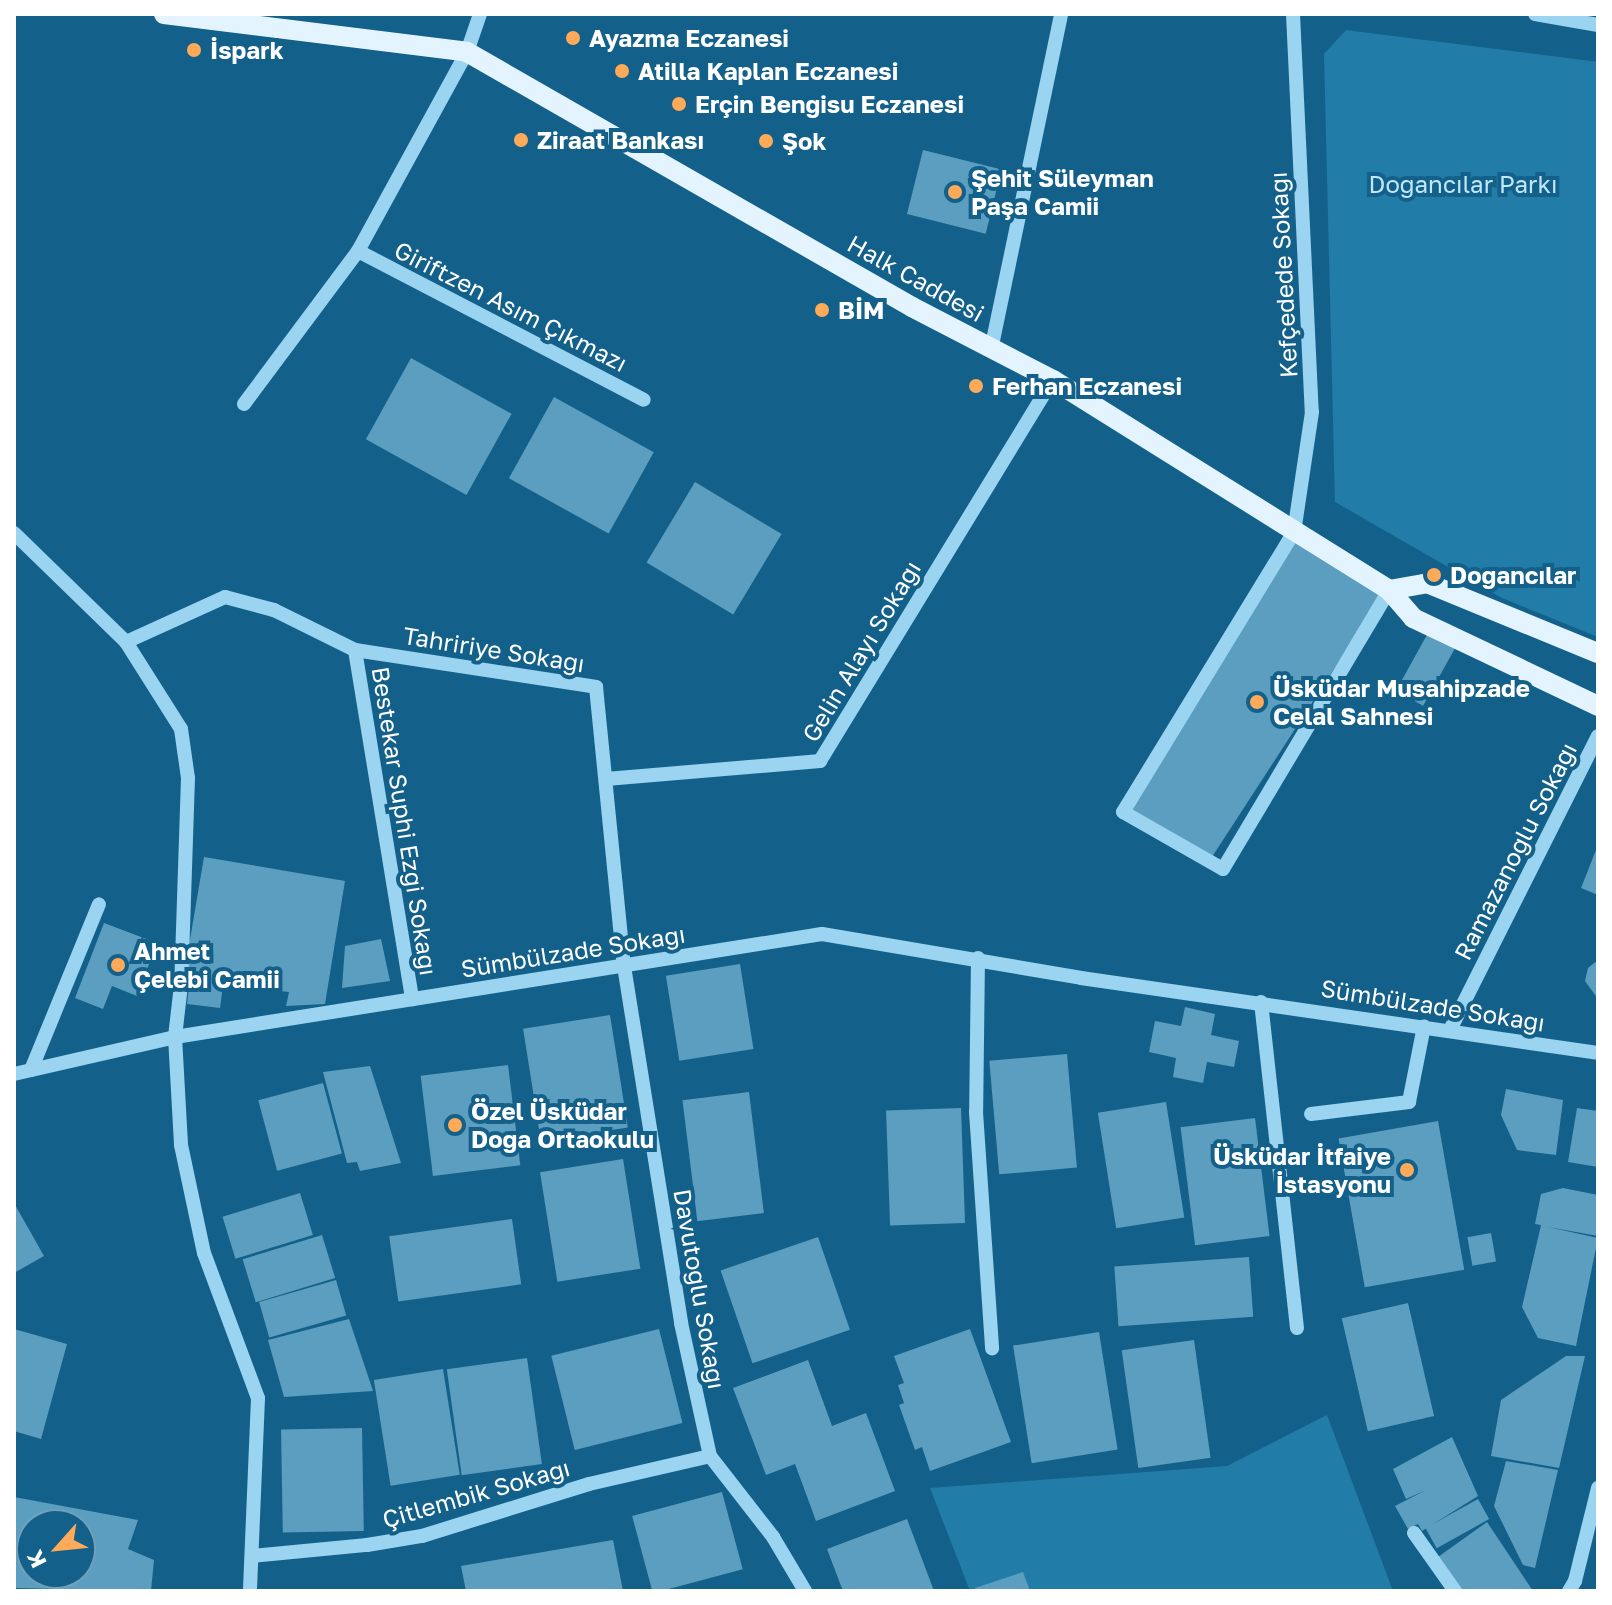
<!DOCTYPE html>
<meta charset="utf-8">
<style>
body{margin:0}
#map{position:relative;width:1612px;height:1605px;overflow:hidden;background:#13618a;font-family:"Golos Text",sans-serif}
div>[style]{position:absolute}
.green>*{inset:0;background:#227ca8}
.building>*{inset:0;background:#5b9ebf;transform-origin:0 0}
.minor>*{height:14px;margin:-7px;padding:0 7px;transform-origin:7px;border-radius:7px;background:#9ad4f0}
.major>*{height:20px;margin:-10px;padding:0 10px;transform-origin:10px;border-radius:10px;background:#e3f4ff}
.dots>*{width:22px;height:22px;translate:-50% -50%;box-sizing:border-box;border:4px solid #13618a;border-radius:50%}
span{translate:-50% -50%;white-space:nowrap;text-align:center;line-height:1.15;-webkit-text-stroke:8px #13618a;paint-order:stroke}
.poi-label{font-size:24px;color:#fff;font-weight:700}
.left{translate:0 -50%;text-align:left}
.right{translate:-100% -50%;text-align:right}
.park-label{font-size:24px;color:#c0e8fc}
.street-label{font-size:24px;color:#fff}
.frame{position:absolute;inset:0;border:16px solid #fff;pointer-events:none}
.north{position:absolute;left:16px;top:1509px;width:80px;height:80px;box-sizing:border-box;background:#13618a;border:2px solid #71a0b9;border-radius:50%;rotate:243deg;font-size:22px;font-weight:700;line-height:32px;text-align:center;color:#fff}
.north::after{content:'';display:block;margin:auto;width:28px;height:36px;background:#ffaa59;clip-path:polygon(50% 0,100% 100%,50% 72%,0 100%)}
</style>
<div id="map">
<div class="green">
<i style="clip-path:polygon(1346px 30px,1598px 62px,1598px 637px,1502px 598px,1335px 502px,1324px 54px)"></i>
<i style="clip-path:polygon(1327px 1415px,1393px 1591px,970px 1591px,930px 1488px,1227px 1466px)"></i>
</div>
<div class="building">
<i style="left:923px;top:150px;width:81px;height:66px;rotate:14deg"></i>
<i style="left:411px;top:358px;width:115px;height:93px;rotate:29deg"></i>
<i style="left:554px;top:397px;width:114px;height:93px;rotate:29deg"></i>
<i style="left:695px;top:482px;width:101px;height:94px;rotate:31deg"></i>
<i style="left:1294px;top:536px;width:106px;height:321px;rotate:33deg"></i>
<i style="left:1428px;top:633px;width:31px;height:66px;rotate:29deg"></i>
<i style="clip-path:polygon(1598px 845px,1598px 895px,1581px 888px)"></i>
<i style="clip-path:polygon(204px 857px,345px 881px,325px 1004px,286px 1006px,289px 992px,223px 985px,220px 1008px,187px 1004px,190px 976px,184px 975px)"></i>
<i style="clip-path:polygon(104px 923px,157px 943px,137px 996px,112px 986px,103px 1009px,75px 998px)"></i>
<i style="clip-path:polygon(381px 939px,390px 981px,342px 988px,345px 946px)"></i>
<i style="clip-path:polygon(1598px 960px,1598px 999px,1585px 981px,1588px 968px)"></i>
<i style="left:740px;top:964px;width:86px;height:75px;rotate:81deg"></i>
<i style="clip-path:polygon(1185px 1007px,1215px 1014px,1211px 1035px,1239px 1041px,1234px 1067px,1207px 1062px,1203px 1083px,1173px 1077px,1176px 1058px,1149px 1052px,1155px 1021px,1181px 1026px)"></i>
<i style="left:610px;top:1015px;width:114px;height:88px;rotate:81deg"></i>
<i style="left:1067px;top:1054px;width:114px;height:78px;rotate:85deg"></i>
<i style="left:508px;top:1065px;width:101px;height:88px;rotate:83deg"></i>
<i style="clip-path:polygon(370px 1066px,401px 1163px,360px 1171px,357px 1162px,347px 1163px,323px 1072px)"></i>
<i style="left:323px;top:1083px;width:73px;height:67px;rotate:75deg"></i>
<i style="clip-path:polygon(1506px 1089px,1563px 1100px,1556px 1155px,1517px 1150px,1501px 1115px)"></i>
<i style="left:749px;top:1092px;width:122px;height:67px;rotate:83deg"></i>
<i style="left:1166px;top:1102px;width:117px;height:69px;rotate:81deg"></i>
<i style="left:961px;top:1108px;width:115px;height:75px;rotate:88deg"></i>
<i style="clip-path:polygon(1577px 1108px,1598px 1111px,1598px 1167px,1568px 1162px)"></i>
<i style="left:1255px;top:1118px;width:119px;height:75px;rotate:83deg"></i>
<i style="left:1438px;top:1121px;width:151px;height:101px;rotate:80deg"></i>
<i style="left:623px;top:1159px;width:111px;height:84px;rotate:81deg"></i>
<i style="clip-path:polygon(1563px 1188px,1598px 1195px,1598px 1236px,1548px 1227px,1598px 1238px,1576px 1346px,1538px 1338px,1522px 1307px,1541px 1225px,1535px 1224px,1541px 1194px)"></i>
<i style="left:300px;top:1193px;width:44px;height:81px;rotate:73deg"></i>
<i style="clip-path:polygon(14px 1203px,44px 1256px,14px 1273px)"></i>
<i style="left:512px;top:1219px;width:66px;height:124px;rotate:82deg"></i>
<i style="left:1491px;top:1233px;width:29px;height:24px;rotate:80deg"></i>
<i style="left:322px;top:1235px;width:45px;height:83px;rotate:73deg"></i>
<i style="left:818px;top:1237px;width:98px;height:103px;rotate:71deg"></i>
<i style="left:1249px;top:1257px;width:60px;height:135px;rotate:86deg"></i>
<i style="left:336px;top:1280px;width:37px;height:80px;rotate:74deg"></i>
<i style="left:1408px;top:1303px;width:116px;height:68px;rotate:77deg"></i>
<i style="clip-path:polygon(349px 1319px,373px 1391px,284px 1397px,268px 1340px)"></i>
<i style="clip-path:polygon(14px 1329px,67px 1344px,41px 1439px,14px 1431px)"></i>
<i style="left:659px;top:1329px;width:97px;height:111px;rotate:76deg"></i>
<i style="clip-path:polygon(970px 1329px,1011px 1442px,930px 1471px,922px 1447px,915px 1450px,899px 1405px,904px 1403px,898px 1385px,904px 1383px,894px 1356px)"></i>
<i style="left:1099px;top:1332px;width:119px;height:87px;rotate:81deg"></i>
<i style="left:1194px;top:1340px;width:119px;height:73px;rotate:82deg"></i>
<i style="clip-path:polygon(1566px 1356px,1585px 1356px,1559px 1468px,1491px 1456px,1501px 1400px)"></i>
<i style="left:527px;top:1358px;width:107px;height:81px;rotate:82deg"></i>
<i style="clip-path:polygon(808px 1360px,832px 1426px,866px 1413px,895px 1491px,816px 1521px,795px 1464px,766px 1475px,733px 1388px)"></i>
<i style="left:443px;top:1369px;width:107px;height:70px;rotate:81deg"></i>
<i style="left:362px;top:1428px;width:103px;height:81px;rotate:89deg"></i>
<i style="clip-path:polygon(1452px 1437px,1478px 1496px,1422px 1531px,1418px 1524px,1408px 1529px,1395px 1506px,1426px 1490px,1406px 1499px,1393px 1469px)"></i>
<i style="clip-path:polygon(1506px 1461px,1558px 1470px,1535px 1568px,1523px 1565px,1494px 1506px)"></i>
<i style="left:722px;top:1492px;width:80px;height:93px;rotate:75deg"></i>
<i style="clip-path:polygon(evenodd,14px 1497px,138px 1520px,128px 1549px,154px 1560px,151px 1591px,14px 1588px,14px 1497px,32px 1525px,80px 1525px,80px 1573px,32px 1573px,32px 1525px)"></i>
<i style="left:1478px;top:1499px;width:23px;height:60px;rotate:61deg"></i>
<i style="clip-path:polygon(907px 1519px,934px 1591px,843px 1591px,827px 1549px)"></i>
<i style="clip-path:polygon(1487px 1522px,1533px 1591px,1461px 1591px,1438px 1557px)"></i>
<i style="clip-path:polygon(613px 1540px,623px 1591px,466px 1591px,461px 1566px)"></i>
<i style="clip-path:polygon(1023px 1572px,1030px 1591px,976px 1591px,975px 1588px)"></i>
</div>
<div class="minor">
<i style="left:1293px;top:14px;width:398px;rotate:87.3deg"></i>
<i style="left:1312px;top:412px;width:121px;rotate:98.5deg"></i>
<i style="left:1294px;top:532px;width:328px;rotate:121.4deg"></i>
<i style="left:1123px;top:812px;width:115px;rotate:29.7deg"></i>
<i style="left:1223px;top:869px;width:325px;rotate:-59.2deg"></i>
<i style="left:1535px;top:14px;width:64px;rotate:9.9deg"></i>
<i style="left:358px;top:251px;width:322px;rotate:27.5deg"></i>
<i style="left:991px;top:350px;width:343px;rotate:-78.2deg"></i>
<i style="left:244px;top:404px;width:191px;rotate:-53.3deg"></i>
<i style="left:358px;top:251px;width:227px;rotate:-61.3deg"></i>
<i style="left:467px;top:52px;width:40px;rotate:-71.1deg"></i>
<i style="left:14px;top:533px;width:156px;rotate:44.2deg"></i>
<i style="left:126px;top:642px;width:103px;rotate:57.7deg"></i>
<i style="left:181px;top:729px;width:49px;rotate:81.9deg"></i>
<i style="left:188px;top:778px;width:207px;rotate:91.9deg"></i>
<i style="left:181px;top:985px;width:52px;rotate:96.6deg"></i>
<i style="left:175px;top:1037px;width:108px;rotate:86.8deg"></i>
<i style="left:181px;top:1145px;width:110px;rotate:78deg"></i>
<i style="left:204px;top:1253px;width:155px;rotate:69.6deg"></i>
<i style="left:258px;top:1398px;width:193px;rotate:92.4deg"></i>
<i style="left:126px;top:642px;width:109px;rotate:-24.4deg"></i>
<i style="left:225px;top:597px;width:51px;rotate:14.9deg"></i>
<i style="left:274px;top:610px;width:90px;rotate:26.3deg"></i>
<i style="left:355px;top:650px;width:244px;rotate:8.7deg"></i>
<i style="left:596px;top:687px;width:280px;rotate:84.3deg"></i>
<i style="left:624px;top:966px;width:362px;rotate:80.9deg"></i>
<i style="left:681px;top:1323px;width:136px;rotate:77.7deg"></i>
<i style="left:710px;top:1456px;width:103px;rotate:52.1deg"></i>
<i style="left:773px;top:1537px;width:63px;rotate:59.3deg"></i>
<i style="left:355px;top:650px;width:354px;rotate:80.7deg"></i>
<i style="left:606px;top:779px;width:215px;rotate:-4.8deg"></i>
<i style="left:820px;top:761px;width:447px;rotate:-58.6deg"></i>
<i style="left:978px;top:958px;width:154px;rotate:90.7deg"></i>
<i style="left:976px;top:1112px;width:237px;rotate:86.1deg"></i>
<i style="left:1261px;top:1002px;width:328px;rotate:83.7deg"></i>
<i style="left:1450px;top:1030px;width:329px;rotate:-63.3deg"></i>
<i style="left:31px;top:1070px;width:179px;rotate:-67.7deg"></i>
<i style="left:14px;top:1074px;width:165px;rotate:-12.9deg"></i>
<i style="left:175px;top:1037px;width:655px;rotate:-9.05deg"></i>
<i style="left:822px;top:934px;width:263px;rotate:9.6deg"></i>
<i style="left:1081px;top:978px;width:522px;rotate:8.25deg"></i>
<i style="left:1311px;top:1114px;width:99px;rotate:-7deg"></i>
<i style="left:1409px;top:1102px;width:77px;rotate:-78.8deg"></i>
<i style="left:1414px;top:1533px;width:71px;rotate:54.7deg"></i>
<i style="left:252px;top:1556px;width:116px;rotate:-5.5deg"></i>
<i style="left:367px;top:1545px;width:56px;rotate:-9.3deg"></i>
<i style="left:422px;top:1536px;width:175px;rotate:-17.3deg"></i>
<i style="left:589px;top:1484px;width:124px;rotate:-13deg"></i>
<i style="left:1569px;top:1591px;width:12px;rotate:-59deg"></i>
<i style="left:1575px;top:1581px;width:96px;rotate:-76.1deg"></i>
</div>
<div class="major">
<i style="left:164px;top:14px;width:305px;rotate:7.1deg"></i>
<i style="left:467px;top:52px;width:513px;rotate:29.81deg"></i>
<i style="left:912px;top:307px;width:159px;rotate:27.4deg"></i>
<i style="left:1053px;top:380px;width:396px;rotate:32deg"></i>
<i style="left:1389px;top:590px;width:37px;rotate:49deg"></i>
<i style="left:1413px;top:618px;width:205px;rotate:25.4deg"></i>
<i style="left:1389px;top:590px;width:39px;rotate:-10deg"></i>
<i style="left:1427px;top:583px;width:185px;rotate:22.3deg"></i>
</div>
<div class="dots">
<i style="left:573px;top:38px;background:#ffaa59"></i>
<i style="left:194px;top:50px;background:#ffaa59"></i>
<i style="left:622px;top:71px;background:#ffaa59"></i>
<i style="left:679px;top:104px;background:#ffaa59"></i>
<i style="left:521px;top:140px;background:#ffaa59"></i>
<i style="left:766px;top:141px;background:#ffaa59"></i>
<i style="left:955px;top:192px;background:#ffaa59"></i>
<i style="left:822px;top:310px;background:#ffaa59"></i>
<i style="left:976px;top:386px;background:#ffaa59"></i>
<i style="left:1434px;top:575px;background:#ffaa59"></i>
<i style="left:1257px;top:702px;background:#ffaa59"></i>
<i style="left:118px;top:965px;background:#ffaa59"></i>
<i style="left:455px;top:1125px;background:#ffaa59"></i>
<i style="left:1407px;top:1170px;background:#ffaa59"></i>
</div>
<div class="poi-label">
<span class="left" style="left:589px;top:38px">Ayazma Eczanesi</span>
<span class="left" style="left:210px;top:50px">İspark</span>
<span class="left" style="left:638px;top:71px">Atilla Kaplan Eczanesi</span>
<span class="left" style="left:695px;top:104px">Erçin Bengisu Eczanesi</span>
<span class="left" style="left:537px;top:140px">Ziraat Bankası</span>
<span class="left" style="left:782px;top:141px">Şok</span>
<span class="left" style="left:971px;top:192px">Şehit Süleyman<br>Paşa Camii</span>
<span class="left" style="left:838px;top:310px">BİM</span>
<span class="left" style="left:992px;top:386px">Ferhan Eczanesi</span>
<span class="left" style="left:1450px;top:575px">Doğancılar</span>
<span class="left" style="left:1273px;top:702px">Üsküdar Musahipzade<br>Celal Sahnesi</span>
<span class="left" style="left:134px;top:965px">Ahmet<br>Çelebi Camii</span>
<span class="left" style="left:471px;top:1125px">Özel Üsküdar<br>Doğa Ortaokulu</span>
<span class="right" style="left:1391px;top:1170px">Üsküdar İtfaiye<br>İstasyonu</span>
</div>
<div class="park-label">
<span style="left:1463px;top:184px">Doğancılar Parkı</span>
</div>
<div class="street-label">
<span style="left:1283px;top:275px;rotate:-93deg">Kefçedede Sokağı</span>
<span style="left:916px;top:278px;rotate:29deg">Halk Caddesi</span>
<span style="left:511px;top:306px;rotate:27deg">Giriftzen Asım Çıkmazı</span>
<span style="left:494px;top:649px;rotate:9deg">Tahririye Sokağı</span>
<span style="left:861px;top:651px;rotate:-59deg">Gelin Alayı Sokağı</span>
<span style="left:405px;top:821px;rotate:81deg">Bestekar Suphi Ezgi Sokağı</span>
<span style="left:1515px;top:851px;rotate:-63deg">Ramazanoğlu Sokağı</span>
<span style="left:573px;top:951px;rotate:-9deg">Sümbülzade Sokağı</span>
<span style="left:1433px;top:1005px;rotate:9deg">Sümbülzade Sokağı</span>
<span style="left:700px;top:1289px;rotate:80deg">Davutoğlu Sokağı</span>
<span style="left:476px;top:1493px;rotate:-16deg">Çitlembik Sokağı</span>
</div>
<div class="frame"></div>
<div class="north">K</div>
</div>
